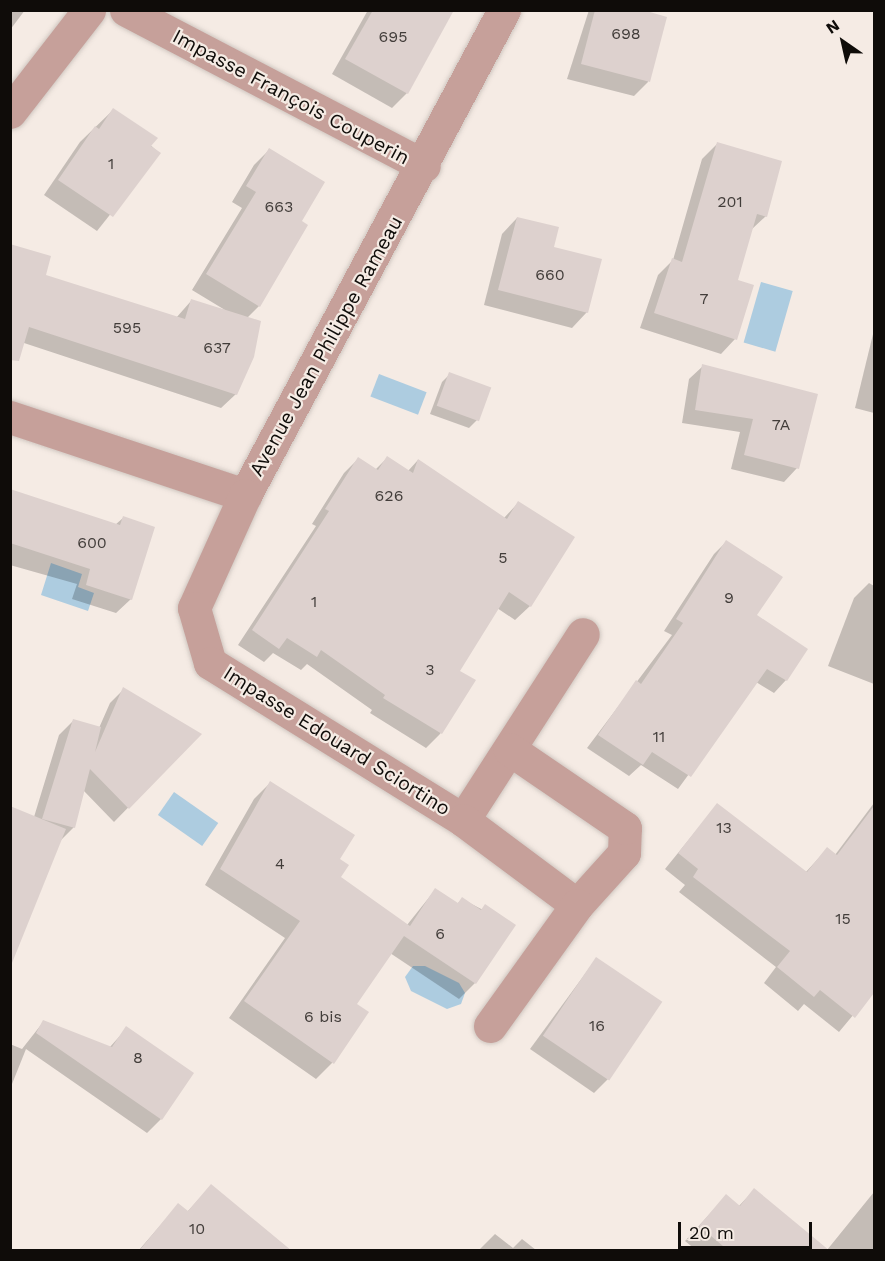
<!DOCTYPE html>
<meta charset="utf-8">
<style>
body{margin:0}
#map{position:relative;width:885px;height:1261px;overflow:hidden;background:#f5ebe4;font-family:"Work Sans",sans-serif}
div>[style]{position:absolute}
.water>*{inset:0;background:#adcce0;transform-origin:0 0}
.shadow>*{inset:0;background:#0003}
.building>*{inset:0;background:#ddd1ce;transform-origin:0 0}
.roads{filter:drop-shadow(0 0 2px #d0c7c1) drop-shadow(0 0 2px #d0c7c1)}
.street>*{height:33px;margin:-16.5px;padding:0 16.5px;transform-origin:16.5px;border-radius:16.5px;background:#c6a09a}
span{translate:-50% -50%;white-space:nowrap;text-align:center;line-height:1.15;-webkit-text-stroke:4.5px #f5ebe4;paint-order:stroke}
.number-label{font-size:16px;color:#423d3a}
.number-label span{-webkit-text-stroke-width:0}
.street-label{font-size:20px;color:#0f0c09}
.frame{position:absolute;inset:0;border:12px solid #0f0c09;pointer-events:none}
.north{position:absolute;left:813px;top:12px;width:60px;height:60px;-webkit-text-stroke:4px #f5ebe4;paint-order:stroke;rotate:326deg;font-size:16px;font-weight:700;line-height:24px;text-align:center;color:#0f0c09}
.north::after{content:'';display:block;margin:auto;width:21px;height:27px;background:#0f0c09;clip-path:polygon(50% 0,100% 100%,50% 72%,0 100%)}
.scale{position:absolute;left:678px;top:1222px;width:134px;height:27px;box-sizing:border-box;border:3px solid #0f0c09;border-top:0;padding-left:8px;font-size:18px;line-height:21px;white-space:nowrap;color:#0f0c09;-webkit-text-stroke:4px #f5ebe4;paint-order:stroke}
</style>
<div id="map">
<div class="water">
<i style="left:761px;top:282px;width:33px;height:63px;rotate:16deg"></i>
<i style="left:379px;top:374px;width:51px;height:24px;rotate:21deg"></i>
<i style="clip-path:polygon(51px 563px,82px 574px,78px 587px,94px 593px,88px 611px,41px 595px)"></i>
<i style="left:174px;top:792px;width:54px;height:28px;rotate:35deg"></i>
<i style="clip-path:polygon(413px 966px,425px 966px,459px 983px,465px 993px,461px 1004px,447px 1009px,411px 991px,405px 977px)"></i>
</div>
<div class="shadow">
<i style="clip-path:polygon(10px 10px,25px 10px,10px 30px)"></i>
<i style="clip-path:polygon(368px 10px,429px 10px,447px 21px,407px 93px,392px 108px,332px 74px)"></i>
<i style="clip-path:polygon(589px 10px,637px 10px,648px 82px,634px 96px,567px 79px)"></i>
<i style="clip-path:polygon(113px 110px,159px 153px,97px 231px,44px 195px,80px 142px)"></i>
<i style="clip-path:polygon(717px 144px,766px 216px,751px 230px,737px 281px,735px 339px,721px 354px,640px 328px,658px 275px,673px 260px,702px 159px)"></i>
<i style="clip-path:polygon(269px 150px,300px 221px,259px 306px,247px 318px,236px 394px,221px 408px,21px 342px,44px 276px,176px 318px,191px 301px,225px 310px,192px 290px,242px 208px,232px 202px,254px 165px)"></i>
<i style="clip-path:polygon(517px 218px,587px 312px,572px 328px,484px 305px,502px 234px)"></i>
<i style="clip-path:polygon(874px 330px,874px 413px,855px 408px)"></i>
<i style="clip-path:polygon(703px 366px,816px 395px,797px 468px,784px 482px,731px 469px,740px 432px,682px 423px,689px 379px)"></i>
<i style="clip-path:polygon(450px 374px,477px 420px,469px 428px,430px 414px,442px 382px)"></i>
<i style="clip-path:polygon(387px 458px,408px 471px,418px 460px,504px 518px,518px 503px,530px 606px,515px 620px,497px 608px,458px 671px,474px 681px,440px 734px,426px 748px,370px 713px,372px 710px,307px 664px,301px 670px,273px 653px,264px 662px,238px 645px,316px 526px,312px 524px,344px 473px,358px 459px,375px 470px)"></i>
<i style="clip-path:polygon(10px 491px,115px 525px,123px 518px,131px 599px,116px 613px,72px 599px,77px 584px,10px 565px)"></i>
<i style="clip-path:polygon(726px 542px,755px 616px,786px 680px,774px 693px,756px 682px,678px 789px,641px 765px,629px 776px,587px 748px,672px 635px,664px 631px,714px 554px)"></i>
<i style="clip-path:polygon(869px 583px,874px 586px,874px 684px,828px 666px,854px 598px)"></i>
<i style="clip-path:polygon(124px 689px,199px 735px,114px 822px,83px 790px,74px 827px,60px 841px,34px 817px,59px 735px,73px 721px,99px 728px,110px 703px)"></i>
<i style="clip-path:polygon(270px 783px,338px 860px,339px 878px,407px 925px,435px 890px,456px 905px,462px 899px,514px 926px,475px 983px,459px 999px,390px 953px,355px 1004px,332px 1063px,316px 1079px,229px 1018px,285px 938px,205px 885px,254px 799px)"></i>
<i style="clip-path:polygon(874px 803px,874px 990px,839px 1032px,804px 1004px,798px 1011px,764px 983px,776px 967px,679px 892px,685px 885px,665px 869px,717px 805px,805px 873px,827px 849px,835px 855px)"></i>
<i style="clip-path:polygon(596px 959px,660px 1002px,608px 1079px,594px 1093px,530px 1049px)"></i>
<i style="clip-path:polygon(44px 1021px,109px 1048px,127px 1028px,161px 1119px,147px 1133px,26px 1049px,10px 1089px,10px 1044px,22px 1049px)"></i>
<i style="clip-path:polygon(211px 1186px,290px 1250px,139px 1250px,178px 1205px,187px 1212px)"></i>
<i style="clip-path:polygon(754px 1190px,827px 1250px,874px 1192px,874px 1250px,696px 1250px,685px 1241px,726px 1196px,738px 1207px)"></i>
<i style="clip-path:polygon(495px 1234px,513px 1248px,522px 1239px,536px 1250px,479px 1250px)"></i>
</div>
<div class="building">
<i style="clip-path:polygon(373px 10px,454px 10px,408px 94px,345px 59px)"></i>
<i style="clip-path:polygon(595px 10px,643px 10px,667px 17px,650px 82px,581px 64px)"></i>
<i style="clip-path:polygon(113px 108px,158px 138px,151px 146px,161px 153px,113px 217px,58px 180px,95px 126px,99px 129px)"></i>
<i style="clip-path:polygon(717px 142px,782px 161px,767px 217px,757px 214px,738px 280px,754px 285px,737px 340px,654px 313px,672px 258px,682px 262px)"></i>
<i style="clip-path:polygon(269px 148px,325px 182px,302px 221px,308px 225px,260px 307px,206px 274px,256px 192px,246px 186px)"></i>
<i style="clip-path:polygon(517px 217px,559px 227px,554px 247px,602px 259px,588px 313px,498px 290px)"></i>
<i style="clip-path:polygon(10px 244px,51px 256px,46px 275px,185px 319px,191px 299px,261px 321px,254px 357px,237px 395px,29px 327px,19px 361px,10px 360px)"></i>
<i style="clip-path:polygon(702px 364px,818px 394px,799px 469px,744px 455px,753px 419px,695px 410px)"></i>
<i style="left:449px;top:372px;width:45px;height:36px;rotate:20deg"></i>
<i style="clip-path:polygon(387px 456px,413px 473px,418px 459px,507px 519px,518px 501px,575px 537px,531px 607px,509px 592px,460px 671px,476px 680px,442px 734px,383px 698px,385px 695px,321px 650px,317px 657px,287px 638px,279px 649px,252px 630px,329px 511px,325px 509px,358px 457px,378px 470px)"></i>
<i style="clip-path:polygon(10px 489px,120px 525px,123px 516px,155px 527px,132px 600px,86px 585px,90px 569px,10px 543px)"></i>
<i style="clip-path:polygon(726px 540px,783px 577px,757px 615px,808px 649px,787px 681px,767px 669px,691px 777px,652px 752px,643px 765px,598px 735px,636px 680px,641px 684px,683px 623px,676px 619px)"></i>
<i style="clip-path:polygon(123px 687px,202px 734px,129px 809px,90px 769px,75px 828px,42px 819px,73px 719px,101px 727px,95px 752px)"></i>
<i style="clip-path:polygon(270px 781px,355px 835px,340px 859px,349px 865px,341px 877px,410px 926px,435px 888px,458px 903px,462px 897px,481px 910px,485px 904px,516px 925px,476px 984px,404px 936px,357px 1004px,369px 1012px,334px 1064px,244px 1001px,300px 921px,220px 869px)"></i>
<i style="clip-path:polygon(717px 803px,807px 872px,827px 847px,837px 855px,874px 806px,874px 993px,855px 1018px,820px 990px,814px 997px,777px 967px,790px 951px,693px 877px,698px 869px,678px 853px)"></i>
<i style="clip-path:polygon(10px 806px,66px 829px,12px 963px,10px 962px)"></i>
<i style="left:596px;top:957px;width:80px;height:95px;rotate:34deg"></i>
<i style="clip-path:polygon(43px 1020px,112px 1047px,126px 1026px,194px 1073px,162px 1120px,36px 1033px)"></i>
<i style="clip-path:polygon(211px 1184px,292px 1251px,139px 1251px,178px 1203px,188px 1211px)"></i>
<i style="clip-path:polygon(754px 1188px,830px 1251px,729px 1251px,699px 1226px,726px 1194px,740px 1206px)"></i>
</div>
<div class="roads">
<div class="street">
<i style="left:126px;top:10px;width:336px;rotate:27.6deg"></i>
<i style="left:10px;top:112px;width:129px;rotate:-52.2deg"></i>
<i style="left:10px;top:417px;width:248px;rotate:18.4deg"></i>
<i style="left:245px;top:495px;width:550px;rotate:-61.9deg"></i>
<i style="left:245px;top:495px;width:124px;rotate:114.3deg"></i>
<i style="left:194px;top:608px;width:57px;rotate:73.8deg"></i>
<i style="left:210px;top:663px;width:298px;rotate:31.8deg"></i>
<i style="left:463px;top:820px;width:221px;rotate:-57.2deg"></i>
<i style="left:463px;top:820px;width:142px;rotate:36.7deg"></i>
<i style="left:577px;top:905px;width:70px;rotate:-47.9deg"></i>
<i style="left:624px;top:853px;width:25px;rotate:-88deg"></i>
<i style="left:625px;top:828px;width:140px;rotate:-145.7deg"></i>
<i style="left:490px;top:1026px;width:149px;rotate:-54.3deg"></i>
</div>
</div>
<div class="number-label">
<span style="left:626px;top:34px">698</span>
<span style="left:393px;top:37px">695</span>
<span style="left:111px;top:164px">1</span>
<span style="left:730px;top:202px">201</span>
<span style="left:279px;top:207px">663</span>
<span style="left:550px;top:275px">660</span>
<span style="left:704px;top:299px">7</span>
<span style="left:127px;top:328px">595</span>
<span style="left:217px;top:348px">637</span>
<span style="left:781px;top:425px">7A</span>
<span style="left:389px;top:496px">626</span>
<span style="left:92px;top:543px">600</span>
<span style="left:503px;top:558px">5</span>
<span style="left:729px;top:598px">9</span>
<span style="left:314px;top:602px">1</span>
<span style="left:430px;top:670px">3</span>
<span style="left:659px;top:737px">11</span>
<span style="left:724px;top:828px">13</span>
<span style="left:280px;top:864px">4</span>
<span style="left:843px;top:919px">15</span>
<span style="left:440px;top:934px">6</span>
<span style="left:323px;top:1017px">6 bis</span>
<span style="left:597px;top:1026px">16</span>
<span style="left:138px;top:1058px">8</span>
<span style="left:197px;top:1229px">10</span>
</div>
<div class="street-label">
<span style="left:291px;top:97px;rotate:28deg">Impasse François Couperin</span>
<span style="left:326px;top:346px;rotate:-61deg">Avenue Jean Philippe Rameau</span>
<span style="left:337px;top:741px;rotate:32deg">Impasse Edouard Sciortino</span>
</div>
<div class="frame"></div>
<div class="north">N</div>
<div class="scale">20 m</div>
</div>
